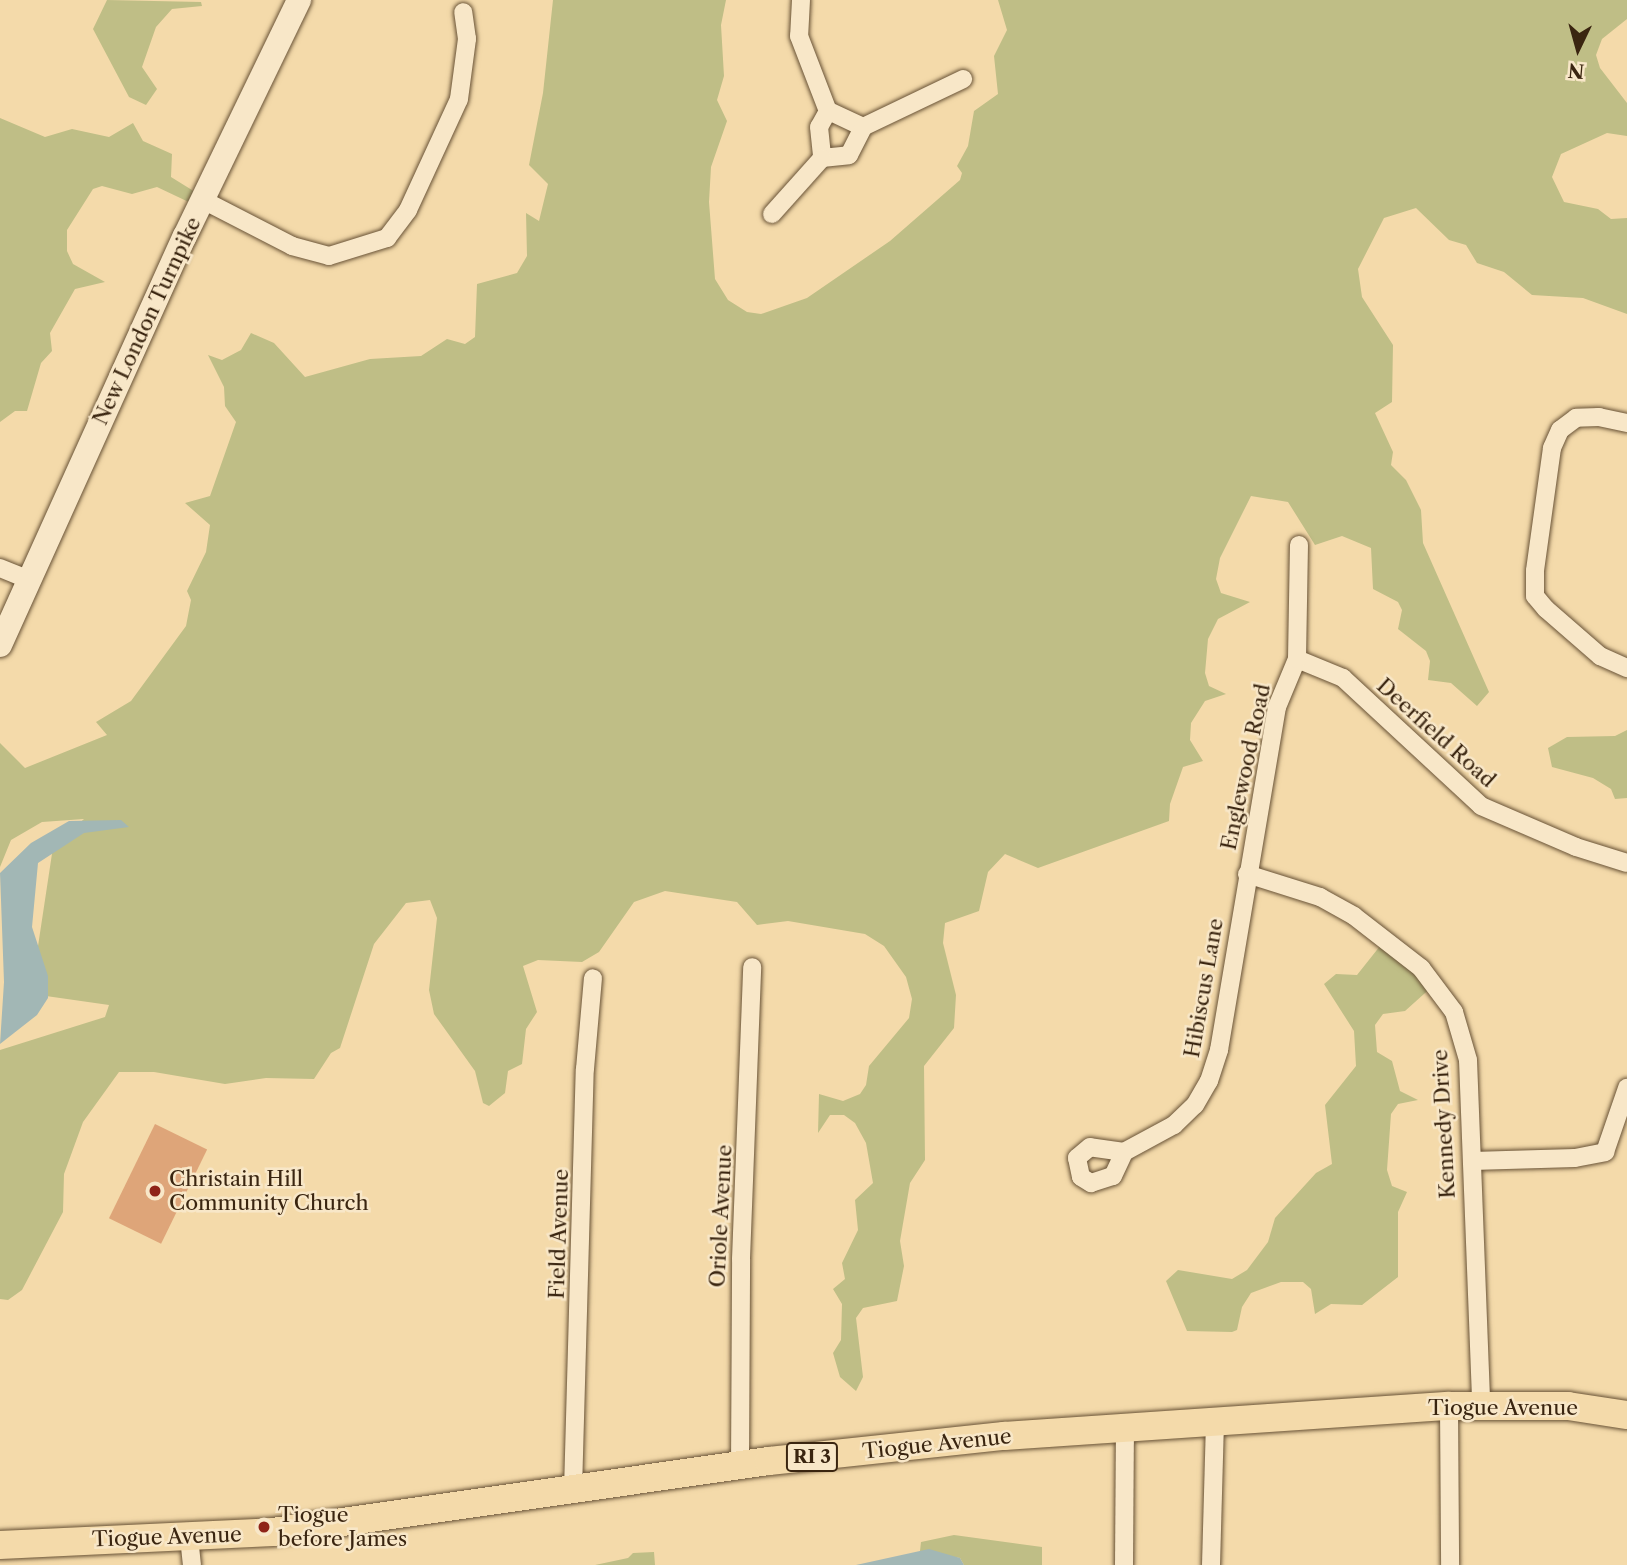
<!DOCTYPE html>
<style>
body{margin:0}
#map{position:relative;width:1627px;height:1565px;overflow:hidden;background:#f4daaa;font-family:"Libre Caslon Text",serif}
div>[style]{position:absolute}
.green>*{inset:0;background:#bfbe86}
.water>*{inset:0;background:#a2b7b5}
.building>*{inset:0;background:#dea579;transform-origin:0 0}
.roads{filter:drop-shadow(0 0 2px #685236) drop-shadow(0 0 2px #685236)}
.minor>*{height:18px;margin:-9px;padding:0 9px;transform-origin:9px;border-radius:9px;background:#f8e7c8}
.secondary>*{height:24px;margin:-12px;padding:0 12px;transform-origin:12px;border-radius:12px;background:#f8e7c8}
.primary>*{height:28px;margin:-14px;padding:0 14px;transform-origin:14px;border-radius:14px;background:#f4daaa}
.dots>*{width:19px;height:19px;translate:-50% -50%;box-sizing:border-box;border:4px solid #f8e7c8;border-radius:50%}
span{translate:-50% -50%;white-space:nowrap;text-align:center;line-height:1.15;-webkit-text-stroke:5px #f8e7c8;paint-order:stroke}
.shield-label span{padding:2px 5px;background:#f8e7c8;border:2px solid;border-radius:5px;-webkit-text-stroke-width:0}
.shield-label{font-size:19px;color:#3a2510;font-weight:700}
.street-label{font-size:21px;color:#3a2510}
.poi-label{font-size:21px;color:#3a2510}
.left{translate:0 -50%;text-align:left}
.north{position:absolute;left:1543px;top:14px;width:70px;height:70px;-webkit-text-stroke:5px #f8e7c8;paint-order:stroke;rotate:185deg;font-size:19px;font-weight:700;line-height:28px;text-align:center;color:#3a2510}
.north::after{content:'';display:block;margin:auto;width:24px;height:32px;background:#3a2510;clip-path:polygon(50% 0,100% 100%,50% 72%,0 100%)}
</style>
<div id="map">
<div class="green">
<i style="clip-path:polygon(107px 0,201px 2px,202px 6px,172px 9px,156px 27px,142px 67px,157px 89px,146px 105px,129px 97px,93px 29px)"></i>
<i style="clip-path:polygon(553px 0,726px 0,721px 25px,724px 76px,717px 100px,727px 121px,711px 167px,709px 202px,715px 279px,728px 300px,747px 312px,761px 314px,807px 298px,890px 241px,960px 180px,962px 173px,957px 166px,968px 146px,974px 111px,998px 94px,994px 56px,1007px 30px,998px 0,1627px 0,1627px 19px,1602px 39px,1596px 55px,1600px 68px,1627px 103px,1627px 136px,1607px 133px,1561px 154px,1552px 177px,1564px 202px,1598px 209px,1611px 219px,1627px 218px,1627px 314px,1583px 298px,1532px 295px,1504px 272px,1477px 263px,1466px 245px,1449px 240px,1416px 208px,1384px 218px,1358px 269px,1362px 297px,1393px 345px,1392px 402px,1375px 413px,1393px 452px,1391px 465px,1406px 480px,1421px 510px,1423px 543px,1489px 692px,1477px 706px,1451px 683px,1428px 680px,1430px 661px,1426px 651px,1398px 629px,1402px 610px,1398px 602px,1373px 589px,1371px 548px,1342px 536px,1315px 545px,1288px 502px,1251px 496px,1220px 558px,1216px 579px,1221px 593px,1250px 602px,1218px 619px,1208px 639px,1205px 673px,1209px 686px,1226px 694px,1205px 701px,1191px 723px,1190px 740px,1203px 761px,1183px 767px,1170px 804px,1169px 821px,1038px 868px,1005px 854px,988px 872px,979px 911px,945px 923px,943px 943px,956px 995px,954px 1028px,924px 1066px,925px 1160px,910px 1183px,900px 1241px,904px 1266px,897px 1301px,863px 1308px,856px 1318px,863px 1377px,856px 1391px,840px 1377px,833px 1353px,841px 1340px,842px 1304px,833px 1289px,845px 1279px,842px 1263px,858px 1230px,855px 1200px,873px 1183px,866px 1143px,855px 1123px,844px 1115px,830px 1115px,818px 1133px,819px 1094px,843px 1101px,860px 1094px,866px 1085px,869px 1066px,909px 1018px,912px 999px,906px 977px,884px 946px,865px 934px,788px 921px,757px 925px,737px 902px,665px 891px,634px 902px,599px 952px,582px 962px,538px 960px,523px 966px,537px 1012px,526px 1029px,522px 1064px,508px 1071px,505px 1093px,489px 1106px,483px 1103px,475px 1071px,434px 1014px,429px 990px,437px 918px,430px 900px,406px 903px,374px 944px,340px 1048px,331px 1053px,314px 1079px,266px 1078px,225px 1084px,154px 1072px,119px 1072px,83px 1122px,64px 1174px,63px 1212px,22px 1290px,8px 1300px,0 1299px,0 1050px,105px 1017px,109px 1005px,46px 996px,35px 966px,53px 847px,84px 819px,42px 822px,11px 840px,0 867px,0 743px,25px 768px,107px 735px,96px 722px,131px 701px,186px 626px,191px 600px,187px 591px,206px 552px,210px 525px,185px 503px,210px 496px,236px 422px,225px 406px,224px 387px,208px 355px,222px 360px,241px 350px,251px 333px,274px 343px,305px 377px,370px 359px,421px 356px,447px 339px,465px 344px,475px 337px,477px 284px,517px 273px,527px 256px,526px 213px,539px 221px,548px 184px,529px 165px,543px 93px)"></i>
<i style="clip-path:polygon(0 118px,45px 137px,72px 129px,109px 137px,133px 123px,143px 141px,172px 154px,171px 177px,200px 195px,195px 205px,157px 187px,132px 194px,102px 186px,93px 189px,67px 230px,67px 251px,73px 264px,105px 282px,75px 289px,50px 333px,52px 351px,41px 363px,27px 411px,15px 411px,0 422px)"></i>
<i style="clip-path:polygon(1627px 730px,1627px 798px,1615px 799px,1611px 789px,1593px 778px,1552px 767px,1548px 748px,1567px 737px,1615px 736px)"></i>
<i style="clip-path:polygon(1384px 941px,1434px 985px,1405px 1011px,1383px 1014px,1375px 1025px,1377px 1052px,1392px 1061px,1400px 1091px,1418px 1100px,1398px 1104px,1391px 1114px,1387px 1170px,1392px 1186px,1407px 1192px,1398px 1212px,1398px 1277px,1362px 1305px,1331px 1304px,1315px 1314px,1311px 1289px,1303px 1282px,1281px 1282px,1251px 1293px,1242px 1307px,1237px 1330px,1232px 1332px,1187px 1331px,1166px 1281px,1178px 1270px,1232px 1279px,1247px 1270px,1268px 1242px,1275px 1218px,1316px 1173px,1332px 1164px,1325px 1105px,1356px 1066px,1354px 1031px,1324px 984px,1336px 974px,1357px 975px)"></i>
<i style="clip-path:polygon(954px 1535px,1042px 1547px,1042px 1565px,964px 1565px,960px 1558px,920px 1551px,921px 1542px)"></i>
<i style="clip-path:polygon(654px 1552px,655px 1565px,595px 1565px,628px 1558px,633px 1553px)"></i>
</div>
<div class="water">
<i style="clip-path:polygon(121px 820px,129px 827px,84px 833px,38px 863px,32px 927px,48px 976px,48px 998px,37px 1015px,0 1044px,4px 982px,0 873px,31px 843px,69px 821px)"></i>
<i style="clip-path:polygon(929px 1549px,960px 1558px,964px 1565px,856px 1565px)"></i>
</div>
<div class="building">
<i style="left:155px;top:1124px;width:58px;height:105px;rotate:26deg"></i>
</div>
<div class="roads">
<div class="minor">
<i style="left:801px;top:0;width:36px;rotate:93deg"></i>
<i style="left:799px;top:36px;width:80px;rotate:68.9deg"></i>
<i style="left:863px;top:127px;width:38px;rotate:-155deg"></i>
<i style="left:828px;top:111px;width:18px;rotate:119deg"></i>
<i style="left:819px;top:127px;width:31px;rotate:84deg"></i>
<i style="left:822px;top:158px;width:27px;rotate:-6deg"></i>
<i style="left:849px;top:155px;width:31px;rotate:-63deg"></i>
<i style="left:863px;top:127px;width:111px;rotate:-25.6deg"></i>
<i style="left:203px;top:200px;width:100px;rotate:27.3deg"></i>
<i style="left:292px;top:246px;width:38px;rotate:15deg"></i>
<i style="left:329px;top:256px;width:61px;rotate:-17.2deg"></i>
<i style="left:387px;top:238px;width:35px;rotate:-53deg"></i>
<i style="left:408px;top:210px;width:122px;rotate:-65.3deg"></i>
<i style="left:459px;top:99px;width:61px;rotate:-82.4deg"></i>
<i style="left:467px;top:39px;width:27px;rotate:-98deg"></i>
<i style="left:772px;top:214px;width:75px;rotate:-48.2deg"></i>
<i style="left:1627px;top:423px;width:29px;rotate:-168deg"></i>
<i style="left:1599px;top:417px;width:23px;rotate:178deg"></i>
<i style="left:1576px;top:418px;width:20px;rotate:143deg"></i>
<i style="left:1560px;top:430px;width:20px;rotate:114deg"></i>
<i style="left:1552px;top:448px;width:124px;rotate:97.9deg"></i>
<i style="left:1535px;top:571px;width:25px;rotate:90deg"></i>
<i style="left:1535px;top:596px;width:17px;rotate:50deg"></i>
<i style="left:1546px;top:609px;width:72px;rotate:41deg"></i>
<i style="left:1600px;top:656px;width:30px;rotate:24deg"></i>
<i style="left:0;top:568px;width:31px;rotate:22deg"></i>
<i style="left:1297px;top:659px;width:50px;rotate:22.4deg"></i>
<i style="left:1343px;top:678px;width:188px;rotate:42.8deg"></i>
<i style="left:1481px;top:806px;width:103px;rotate:23.3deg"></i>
<i style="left:1576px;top:847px;width:53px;rotate:17.4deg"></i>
<i style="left:1247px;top:874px;width:77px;rotate:17.5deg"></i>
<i style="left:1320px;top:897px;width:39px;rotate:29deg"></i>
<i style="left:1354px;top:916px;width:85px;rotate:37.8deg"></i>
<i style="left:1421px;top:968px;width:55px;rotate:53.1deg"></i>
<i style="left:1454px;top:1012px;width:50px;rotate:73.7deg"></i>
<i style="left:1468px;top:1060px;width:346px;rotate:87.8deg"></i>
<i style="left:1124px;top:1152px;width:34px;rotate:-172deg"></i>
<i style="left:1090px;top:1147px;width:17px;rotate:140deg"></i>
<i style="left:1077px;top:1158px;width:19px;rotate:78deg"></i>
<i style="left:1081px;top:1177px;width:12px;rotate:31deg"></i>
<i style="left:1091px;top:1183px;width:23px;rotate:-18deg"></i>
<i style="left:1113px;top:1176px;width:26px;rotate:-65deg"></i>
<i style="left:1124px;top:1152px;width:57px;rotate:-28.4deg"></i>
<i style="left:1174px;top:1125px;width:29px;rotate:-44deg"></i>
<i style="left:1195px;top:1105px;width:28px;rotate:-60deg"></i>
<i style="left:1209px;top:1081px;width:33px;rotate:-72deg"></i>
<i style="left:1219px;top:1050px;width:348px;rotate:-80.4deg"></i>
<i style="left:1277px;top:707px;width:52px;rotate:-67.4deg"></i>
<i style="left:1297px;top:659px;width:114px;rotate:-89deg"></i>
<i style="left:1472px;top:1161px;width:103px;rotate:-1.7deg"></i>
<i style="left:1575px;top:1158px;width:31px;rotate:-11deg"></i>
<i style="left:1605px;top:1152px;width:68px;rotate:-71deg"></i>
<i style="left:1449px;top:1406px;width:159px;rotate:89.6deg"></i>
<i style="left:740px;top:1468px;width:209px;rotate:-89.7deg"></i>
<i style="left:741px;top:1259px;width:292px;rotate:-87.8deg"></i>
<i style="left:573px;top:1490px;width:421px;rotate:-88.4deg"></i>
<i style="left:585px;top:1069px;width:91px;rotate:-85deg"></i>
<i style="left:189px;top:1537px;width:28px;rotate:84deg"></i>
<i style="left:1124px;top:1565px;width:136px;rotate:-89.6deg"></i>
<i style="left:1211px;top:1565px;width:142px;rotate:-88.4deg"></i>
</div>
<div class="secondary">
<i style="left:0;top:645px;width:449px;rotate:-65.7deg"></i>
<i style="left:185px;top:236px;width:262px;rotate:-64.2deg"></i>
</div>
<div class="primary">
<i style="left:0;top:1545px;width:273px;rotate:-2.7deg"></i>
<i style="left:273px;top:1532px;width:501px;rotate:-8.15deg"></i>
<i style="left:769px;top:1461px;width:236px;rotate:-6.1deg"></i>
<i style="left:1004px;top:1436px;width:446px;rotate:-3.9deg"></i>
<i style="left:1449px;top:1406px;width:119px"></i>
<i style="left:1568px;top:1406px;width:60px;rotate:8.7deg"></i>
</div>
</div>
<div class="dots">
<i style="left:155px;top:1191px;background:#8f2418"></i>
<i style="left:264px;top:1527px;background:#8f2418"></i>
</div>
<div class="shield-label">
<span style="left:812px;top:1457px">RI 3</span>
</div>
<div class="street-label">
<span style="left:147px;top:321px;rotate:-65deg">New London Turnpike</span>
<span style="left:1436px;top:733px;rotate:42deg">Deerfield Road</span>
<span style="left:1246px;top:767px;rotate:-78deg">Englewood Road</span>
<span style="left:1204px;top:988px;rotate:-80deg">Hibiscus Lane</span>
<span style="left:1444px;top:1124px;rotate:-93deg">Kennedy Drive</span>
<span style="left:721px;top:1216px;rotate:-87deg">Oriole Avenue</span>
<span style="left:559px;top:1234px;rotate:-88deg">Field Avenue</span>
<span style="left:1503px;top:1408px">Tiogue Avenue</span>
<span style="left:937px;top:1444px;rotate:-6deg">Tiogue Avenue</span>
<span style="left:167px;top:1537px;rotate:-2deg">Tiogue Avenue</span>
</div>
<div class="poi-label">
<span class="left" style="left:169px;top:1191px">Christain Hill<br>Community Church</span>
<span class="left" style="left:278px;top:1527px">Tiogue<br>before James</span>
</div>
<div class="north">N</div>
</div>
